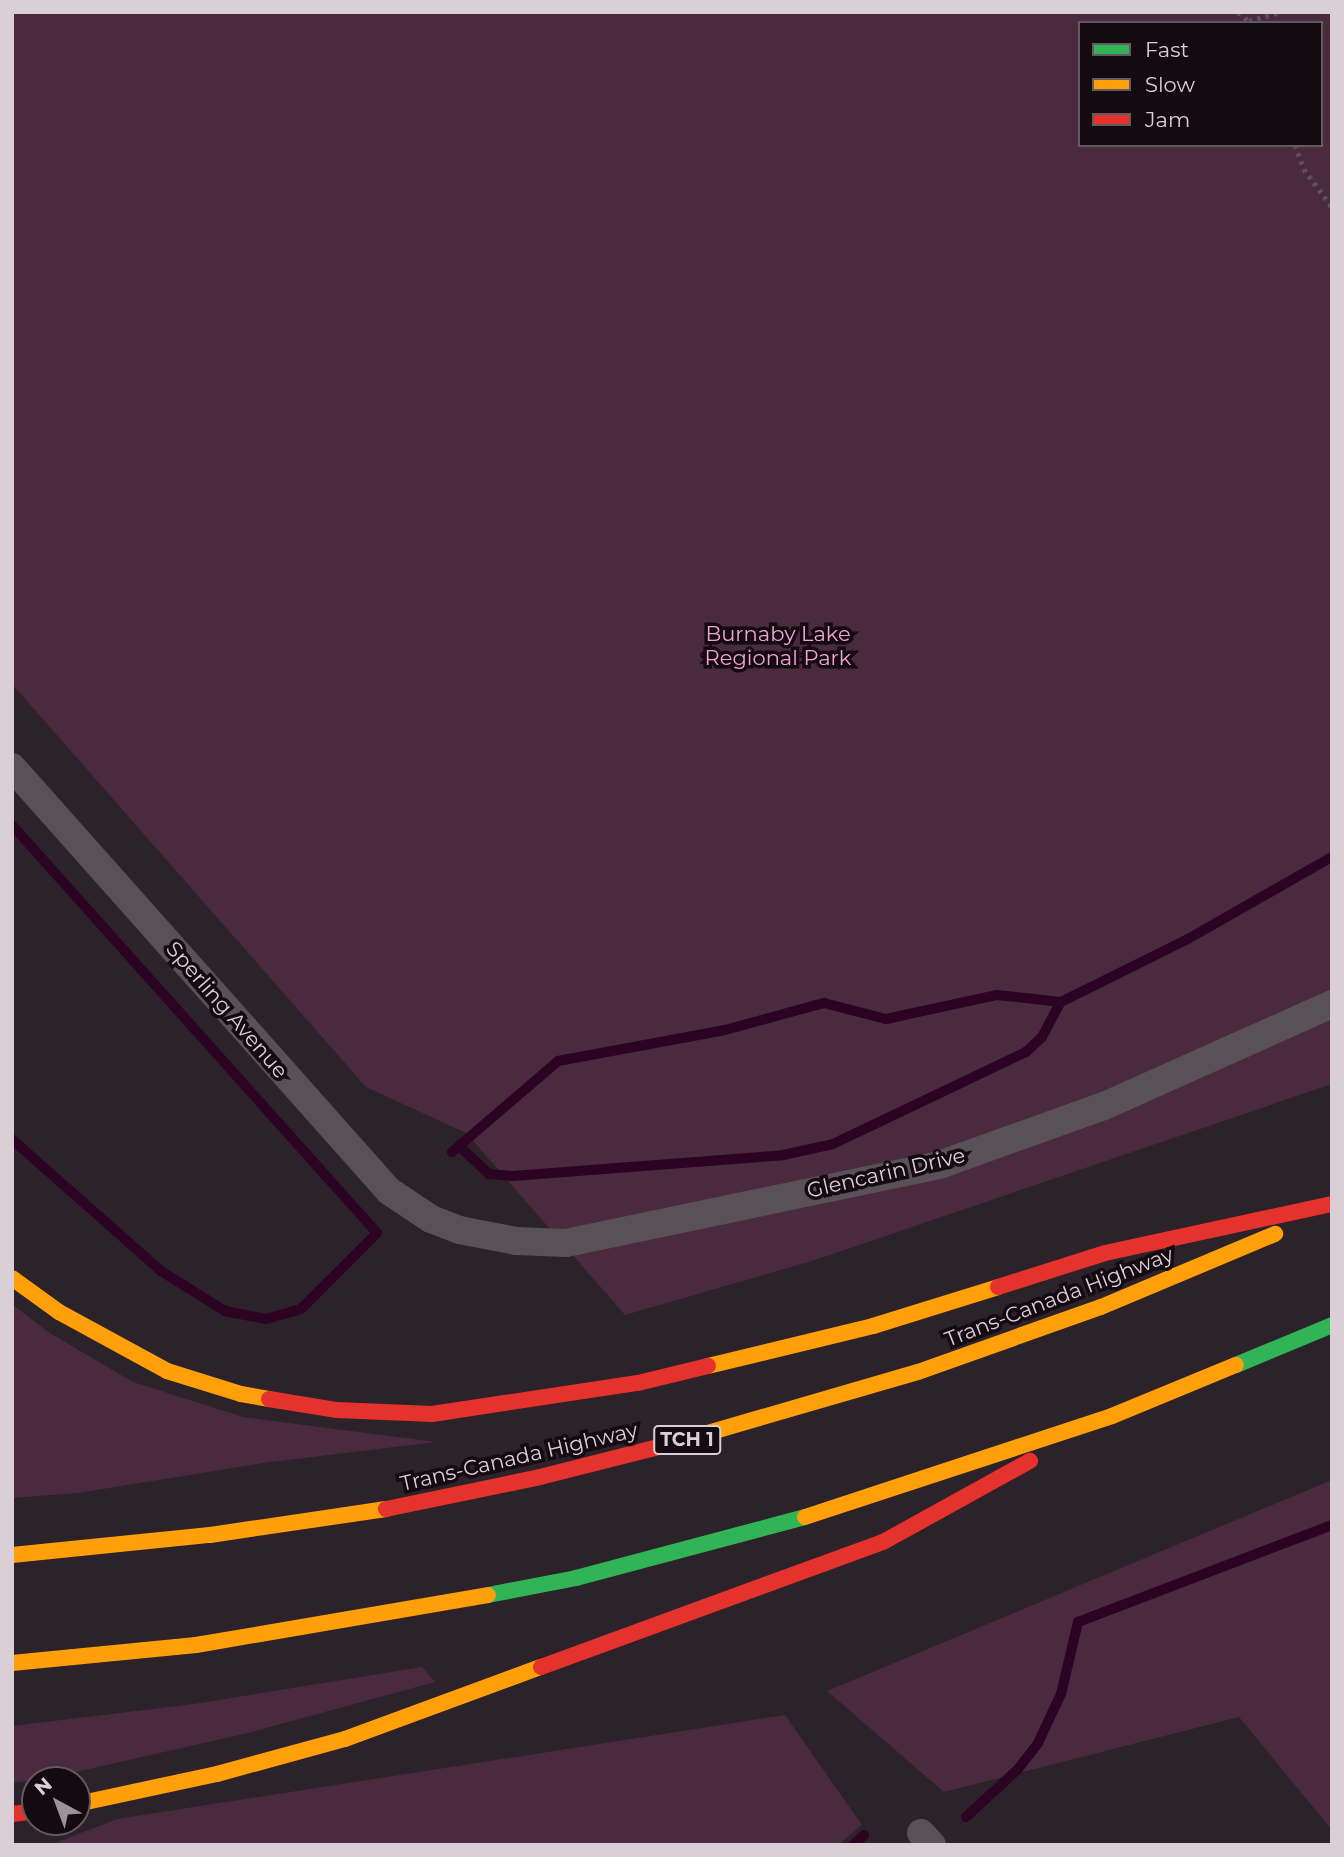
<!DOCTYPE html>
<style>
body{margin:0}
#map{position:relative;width:1344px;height:1857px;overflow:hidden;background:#2c2229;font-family:Montserrat,sans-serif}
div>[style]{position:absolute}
.green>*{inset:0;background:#4a2a3f}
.stream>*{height:10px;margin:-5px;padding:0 5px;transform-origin:5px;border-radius:5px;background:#2c0322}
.path>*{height:4.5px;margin-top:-2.25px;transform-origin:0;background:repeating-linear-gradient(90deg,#595256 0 3.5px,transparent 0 8.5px)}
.street>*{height:28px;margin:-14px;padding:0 14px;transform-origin:14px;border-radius:14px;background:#595156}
.fast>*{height:16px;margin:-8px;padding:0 8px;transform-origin:8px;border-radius:8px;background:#30b455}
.slow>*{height:16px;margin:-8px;padding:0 8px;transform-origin:8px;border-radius:8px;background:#ff9f0a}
.jam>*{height:16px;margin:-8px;padding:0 8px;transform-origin:8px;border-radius:8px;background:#e5322d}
span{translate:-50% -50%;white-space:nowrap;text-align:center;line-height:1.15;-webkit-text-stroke:7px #130b10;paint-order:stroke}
.shield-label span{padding:2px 5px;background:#130b10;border:2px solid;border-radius:5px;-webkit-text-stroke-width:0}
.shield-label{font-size:19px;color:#dbcfd6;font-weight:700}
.park-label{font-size:21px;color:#f3a1d7}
.street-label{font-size:21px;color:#dbcfd6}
.frame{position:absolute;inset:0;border:14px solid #dbcfd6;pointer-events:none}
.legend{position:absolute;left:1078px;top:21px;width:245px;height:126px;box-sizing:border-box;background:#130b10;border:2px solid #63595f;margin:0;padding:9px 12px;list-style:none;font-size:21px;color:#dbcfd6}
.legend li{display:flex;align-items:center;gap:14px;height:35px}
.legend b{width:35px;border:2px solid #63595f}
.north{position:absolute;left:21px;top:1766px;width:70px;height:70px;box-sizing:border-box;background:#130b10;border:2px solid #63595f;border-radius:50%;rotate:319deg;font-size:19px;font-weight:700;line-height:28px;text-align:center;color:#dbcfd6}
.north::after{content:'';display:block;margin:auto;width:24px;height:32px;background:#9e9299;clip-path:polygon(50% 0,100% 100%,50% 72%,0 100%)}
</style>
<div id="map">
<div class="green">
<i style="clip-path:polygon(evenodd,12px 12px,1332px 12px,1332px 1084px,815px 1260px,625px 1315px,466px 1133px,366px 1087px,12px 684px,12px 12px,1080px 23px,1321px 23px,1321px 145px,1080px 145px,1080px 23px)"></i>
<i style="clip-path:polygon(12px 1304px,48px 1332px,133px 1382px,243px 1417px,436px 1442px,263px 1463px,78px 1493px,12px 1498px)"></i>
<i style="clip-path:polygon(1332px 1480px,1332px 1830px,1239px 1717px,944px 1792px,827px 1691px)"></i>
<i style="clip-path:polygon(422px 1667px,435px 1682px,248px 1733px,49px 1778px,12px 1783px,12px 1726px,194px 1704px)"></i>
<i style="clip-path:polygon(785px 1715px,862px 1825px,838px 1845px,50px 1845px,117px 1819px)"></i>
</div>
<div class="stream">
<i style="left:12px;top:825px;width:547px;rotate:48.18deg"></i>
<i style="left:377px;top:1233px;width:107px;rotate:135deg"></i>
<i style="left:301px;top:1309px;width:36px;rotate:164deg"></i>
<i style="left:266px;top:1319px;width:42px;rotate:-169deg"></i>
<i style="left:225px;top:1311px;width:75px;rotate:-148deg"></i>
<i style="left:161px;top:1271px;width:199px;rotate:-138.5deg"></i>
<i style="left:459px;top:1146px;width:41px;rotate:43deg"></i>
<i style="left:489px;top:1174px;width:24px;rotate:5deg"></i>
<i style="left:513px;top:1176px;width:271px;rotate:-4.4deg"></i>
<i style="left:783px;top:1155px;width:51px;rotate:-12.4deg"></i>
<i style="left:833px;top:1144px;width:214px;rotate:-25.5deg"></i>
<i style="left:1026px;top:1052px;width:22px;rotate:-43deg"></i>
<i style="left:1042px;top:1037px;width:40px;rotate:-62deg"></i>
<i style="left:452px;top:1152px;width:140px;rotate:-40.6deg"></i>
<i style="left:558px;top:1061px;width:170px;rotate:-10.5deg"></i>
<i style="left:725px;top:1030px;width:103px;rotate:-15.3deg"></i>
<i style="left:824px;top:1003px;width:64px;rotate:14.5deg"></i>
<i style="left:886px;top:1019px;width:114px;rotate:-12.2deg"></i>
<i style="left:997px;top:995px;width:64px;rotate:6.2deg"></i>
<i style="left:1061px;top:1002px;width:142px;rotate:-26.4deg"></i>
<i style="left:1188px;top:939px;width:166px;rotate:-29.7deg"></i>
<i style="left:966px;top:1817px;width:71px;rotate:-42.7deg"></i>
<i style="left:1018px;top:1769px;width:33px;rotate:-52deg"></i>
<i style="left:1038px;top:1743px;width:54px;rotate:-64.9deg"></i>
<i style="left:1061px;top:1694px;width:74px;rotate:-76.7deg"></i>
<i style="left:1078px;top:1622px;width:272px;rotate:-20.9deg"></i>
<i style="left:853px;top:1845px;width:15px;rotate:-42deg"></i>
</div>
<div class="path">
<i style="left:1238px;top:12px;width:16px;rotate:40deg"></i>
<i style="left:1249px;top:21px;width:33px;rotate:-16deg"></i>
<i style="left:1295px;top:145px;width:26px;rotate:69deg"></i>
<i style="left:1304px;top:169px;width:47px;rotate:53.6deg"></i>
</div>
<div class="street">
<i style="left:12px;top:767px;width:567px;rotate:48.36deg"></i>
<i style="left:389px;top:1191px;width:50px;rotate:33.7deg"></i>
<i style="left:431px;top:1219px;width:30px;rotate:21deg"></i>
<i style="left:459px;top:1230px;width:58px;rotate:10.9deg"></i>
<i style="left:516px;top:1241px;width:50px;rotate:2.3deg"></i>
<i style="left:566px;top:1243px;width:381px;rotate:-11.8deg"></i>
<i style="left:939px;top:1165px;width:175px;rotate:-19.7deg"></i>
<i style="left:1104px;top:1106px;width:250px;rotate:-24.1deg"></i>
<i style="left:921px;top:1833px;width:16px;rotate:47deg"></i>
</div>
<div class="fast">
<i style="left:1236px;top:1365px;width:104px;rotate:-22.6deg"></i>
<i style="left:488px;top:1595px;width:90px;rotate:-10.9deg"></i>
<i style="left:576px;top:1578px;width:237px;rotate:-14.9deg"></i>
</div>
<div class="slow">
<i style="left:12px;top:1278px;width:58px;rotate:35.9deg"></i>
<i style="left:59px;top:1312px;width:123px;rotate:28.6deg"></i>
<i style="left:167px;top:1371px;width:77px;rotate:17.3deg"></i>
<i style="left:241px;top:1394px;width:28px;rotate:10deg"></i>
<i style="left:708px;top:1366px;width:170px;rotate:-13.6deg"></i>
<i style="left:873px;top:1326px;width:131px;rotate:-17.3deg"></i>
<i style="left:670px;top:1444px;width:258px;rotate:-16.2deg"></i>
<i style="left:918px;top:1372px;width:194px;rotate:-19.6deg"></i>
<i style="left:1101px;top:1307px;width:189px;rotate:-22.8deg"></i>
<i style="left:805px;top:1517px;width:323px;rotate:-18.2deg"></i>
<i style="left:1112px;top:1416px;width:134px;rotate:-22.4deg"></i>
<i style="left:12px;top:1555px;width:199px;rotate:-5.8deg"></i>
<i style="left:210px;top:1535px;width:178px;rotate:-8.4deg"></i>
<i style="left:12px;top:1663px;width:185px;rotate:-5.6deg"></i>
<i style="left:196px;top:1645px;width:296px;rotate:-9.7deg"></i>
<i style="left:77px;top:1804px;width:143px;rotate:-12.1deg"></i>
<i style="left:217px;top:1774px;width:133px;rotate:-15.3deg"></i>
<i style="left:345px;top:1739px;width:209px;rotate:-20.2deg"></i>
</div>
<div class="jam">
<i style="left:998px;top:1287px;width:112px;rotate:-17.6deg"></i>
<i style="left:1105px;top:1253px;width:232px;rotate:-12.2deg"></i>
<i style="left:269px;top:1399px;width:69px;rotate:9.2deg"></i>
<i style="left:337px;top:1410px;width:95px;rotate:2.4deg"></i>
<i style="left:432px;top:1414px;width:208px;rotate:-8.6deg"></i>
<i style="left:638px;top:1383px;width:72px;rotate:-13.7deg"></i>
<i style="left:386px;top:1509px;width:157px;rotate:-11.7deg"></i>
<i style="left:540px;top:1477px;width:134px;rotate:-14.2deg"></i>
<i style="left:541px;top:1667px;width:364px;rotate:-20.1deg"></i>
<i style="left:883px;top:1542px;width:168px;rotate:-28.9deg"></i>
<i style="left:12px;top:1814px;width:23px;rotate:-7deg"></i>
</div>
<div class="shield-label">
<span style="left:687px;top:1440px">TCH 1</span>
</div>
<div class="park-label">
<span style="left:778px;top:646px">Burnaby Lake<br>Regional Park</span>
</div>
<div class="street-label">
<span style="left:227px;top:1010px;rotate:49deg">Sperling Avenue</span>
<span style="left:886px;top:1173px;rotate:-13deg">Glencarin Drive</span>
<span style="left:1059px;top:1297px;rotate:-21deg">Trans-Canada Highway</span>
<span style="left:519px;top:1457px;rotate:-13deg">Trans-Canada Highway</span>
</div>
<div class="frame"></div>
<ul class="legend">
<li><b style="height:9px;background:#30b455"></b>Fast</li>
<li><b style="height:9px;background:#ff9f0a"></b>Slow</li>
<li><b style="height:9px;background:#e5322d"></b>Jam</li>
</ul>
<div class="north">N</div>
</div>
